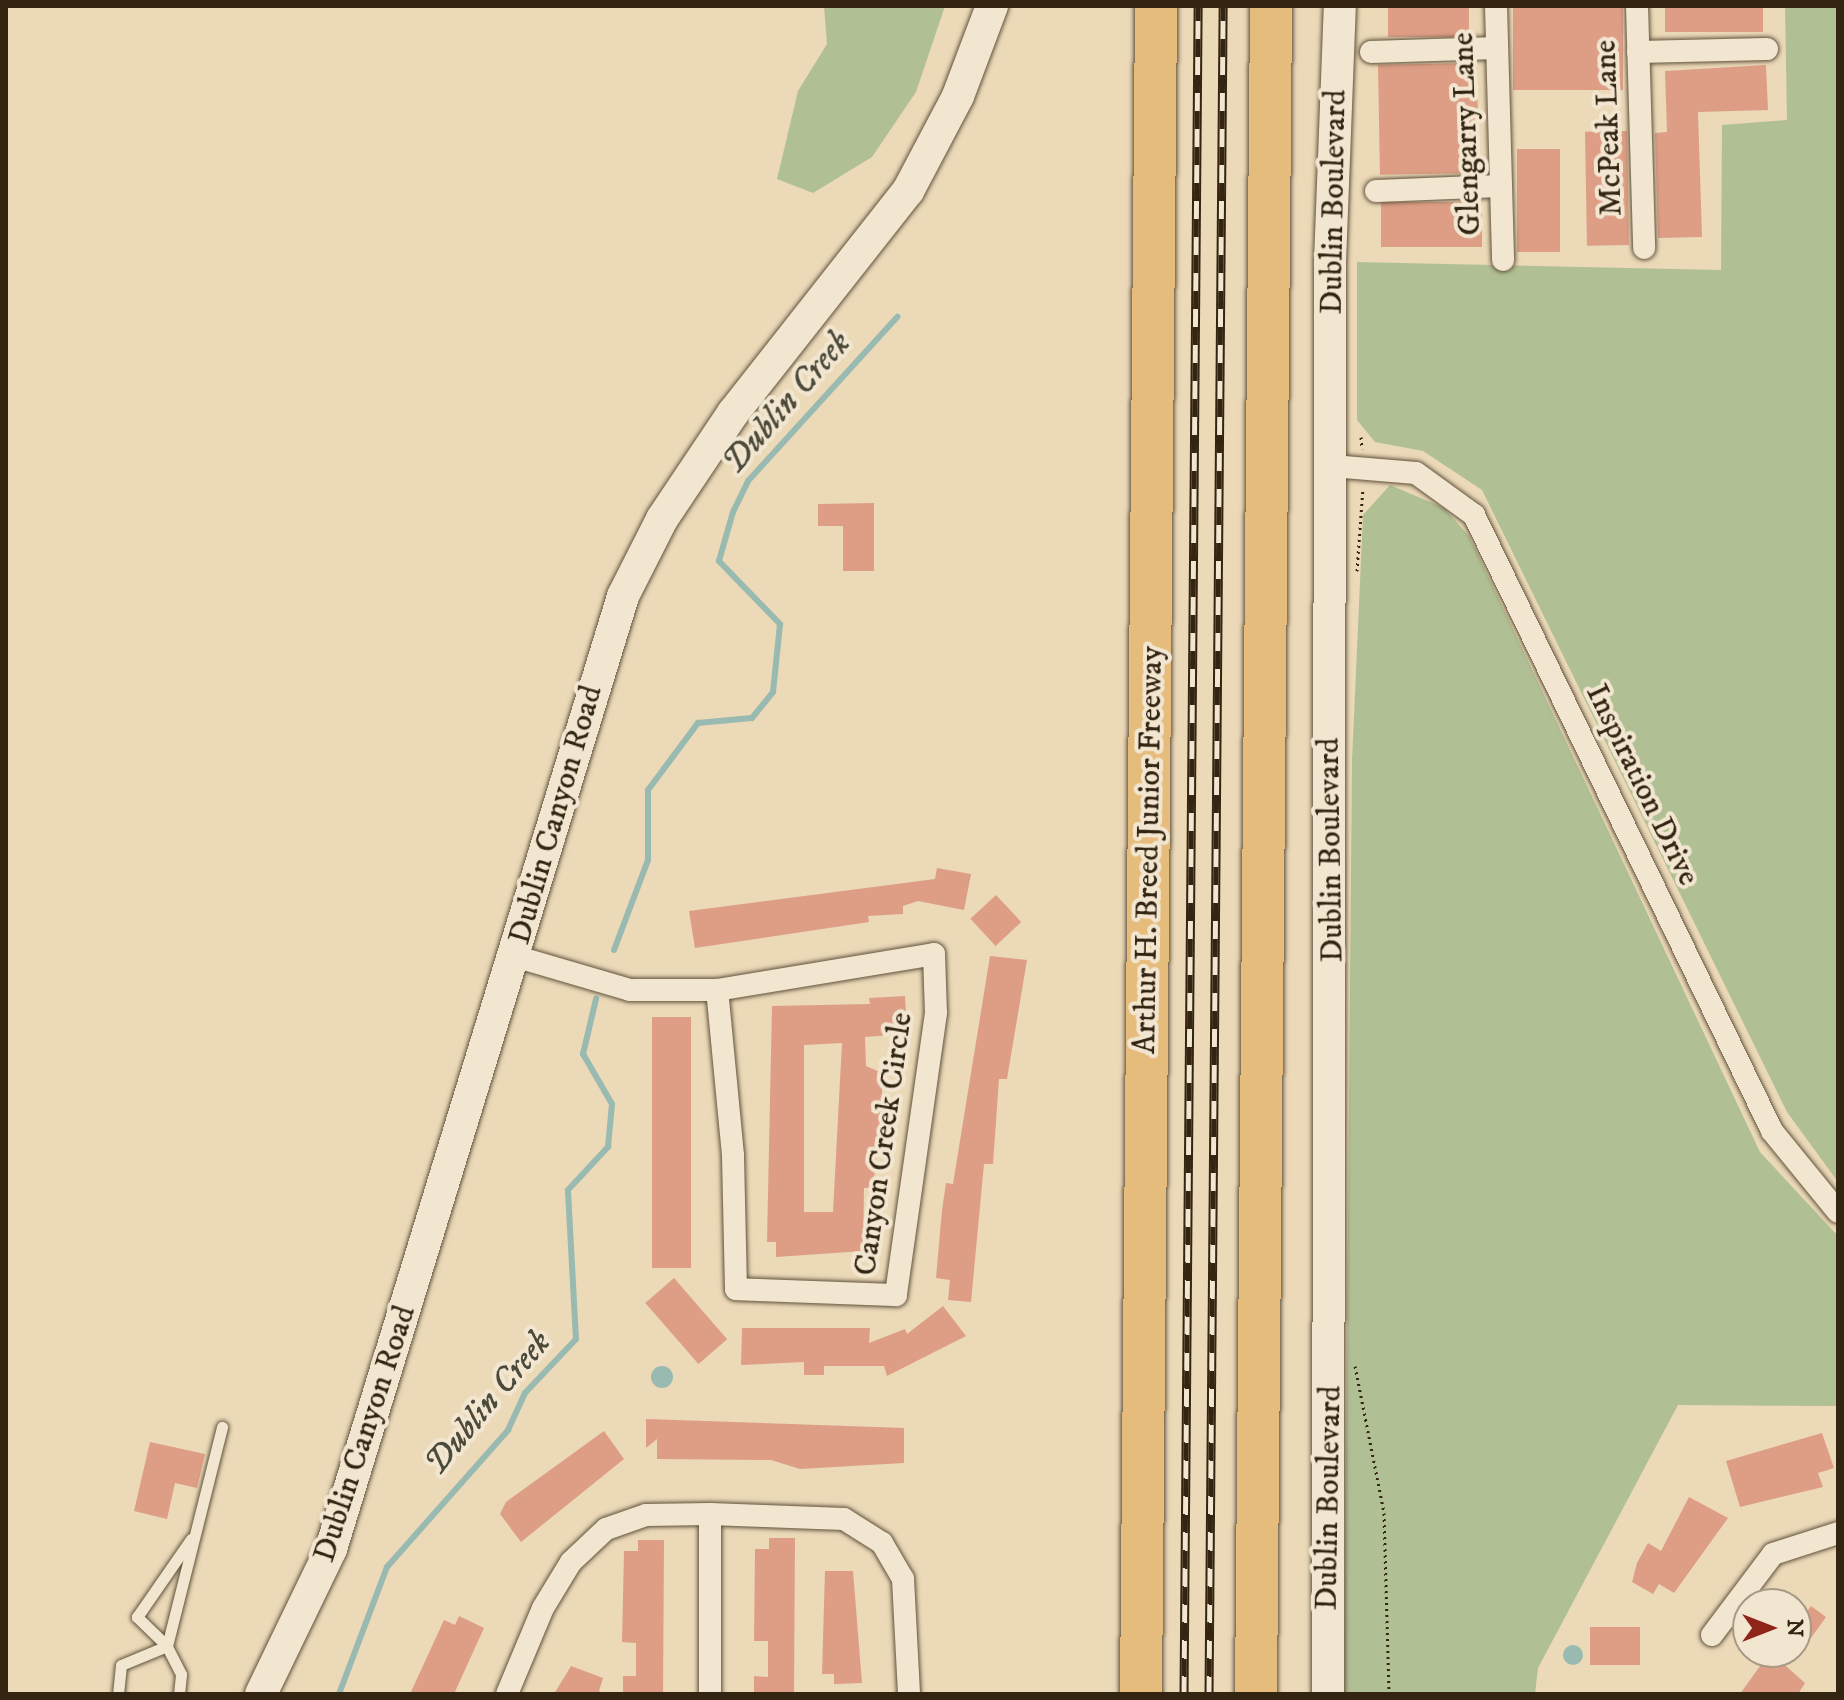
<!DOCTYPE html>
<style>
body{margin:0}
#map{position:relative;width:1844px;height:1700px;overflow:hidden;background:#ebd9b8;font-family:"IM FELL DW Pica",serif}
div>[style]{position:absolute}
.green>*{inset:0;background:#b1c094}
.water>*{inset:0;background:#98bab1}
.round{border-radius:50%}
.stream>*{height:6px;margin:-3px;padding:0 3px;transform-origin:3px;border-radius:3px;background:#98bab1}
.building>*{inset:0;background:#dd9e85;transform-origin:0 0}
.path>*{height:3px;margin-top:-1.5px;transform-origin:0;background:repeating-linear-gradient(90deg,#332512 0 2px,transparent 0 6px)}
.roads{filter:drop-shadow(0 0 2px #61523c) drop-shadow(0 0 2px #61523c)}
.lane>*{height:11px;margin:-5.5px;padding:0 5.5px;transform-origin:5.5px;border-radius:5.5px;background:#f2e6d1}
.street>*{height:22px;margin:-11px;padding:0 11px;transform-origin:11px;border-radius:11px;background:#f2e6d1}
.secondary>*{height:32px;margin:-16px;padding:0 16px;transform-origin:16px;border-radius:16px;background:#f2e6d1}
.highway>*{height:42px;margin:-21px;padding:0 21px;transform-origin:21px;border-radius:21px;background:#e6bc7c}
.rail>*{height:9px;margin-top:-4.5px;transform-origin:0;background:repeating-linear-gradient(90deg,#f2e6d1 0 18px,#332512 0 36px);box-sizing:border-box;border-block:2px solid #332512}
span{translate:-50% -50%;white-space:nowrap;text-align:center;line-height:1.15;-webkit-text-stroke:8px #f2e6d1;paint-order:stroke}
.street-label{font-size:32px;color:#332512}
.water-label{font-size:34px;color:#4c4a3a;font-style:italic}
.frame{position:absolute;inset:0;border:8px solid #332512;pointer-events:none}
.north{position:absolute;left:1732px;top:1588px;width:80px;height:80px;box-sizing:border-box;background:#f2e6d1;border:2px solid #a69985;border-radius:50%;rotate:90deg;font-size:22px;font-weight:700;line-height:32px;text-align:center;color:#332512}
.north::after{content:'';display:block;margin:auto;width:28px;height:36px;background:#8f2418;clip-path:polygon(50% 0,100% 100%,50% 72%,0 100%)}
</style>
<div id="map">
<div class="green">
<i style="clip-path:polygon(824px 6px,945px 6px,916px 92px,872px 157px,813px 193px,777px 179px,798px 91px,827px 44px)"></i>
<i style="clip-path:polygon(1785px 6px,1838px 6px,1838px 1182px,1787px 1112px,1482px 490px,1423px 451px,1375px 442px,1357px 420px,1357px 262px,1721px 270px,1722px 125px,1787px 120px)"></i>
<i style="clip-path:polygon(1390px 485px,1444px 508px,1469px 536px,1760px 1152px,1838px 1236px,1838px 1406px,1678px 1405px,1538px 1668px,1535px 1694px,1344px 1694px,1352px 760px,1363px 515px)"></i>
</div>
<div class="water">
<i class="round" style="left:651px;top:1366px;width:22px;height:22px"></i>
<i class="round" style="left:1563px;top:1645px;width:20px;height:20px"></i>
</div>
<div class="stream">
<i style="left:614px;top:950px;width:96px;rotate:-69.3deg"></i>
<i style="left:648px;top:860px;width:70px;rotate:-90deg"></i>
<i style="left:648px;top:790px;width:84px;rotate:-53.3deg"></i>
<i style="left:698px;top:723px;width:54px;rotate:-5.3deg"></i>
<i style="left:752px;top:718px;width:33px;rotate:-51deg"></i>
<i style="left:773px;top:692px;width:68px;rotate:-84.1deg"></i>
<i style="left:780px;top:624px;width:88px;rotate:-134.1deg"></i>
<i style="left:719px;top:561px;width:51px;rotate:-74.1deg"></i>
<i style="left:733px;top:512px;width:34px;rotate:-64deg"></i>
<i style="left:748px;top:481px;width:222px;rotate:-47.7deg"></i>
<i style="left:339px;top:1694px;width:136px;rotate:-69.3deg"></i>
<i style="left:387px;top:1567px;width:183px;rotate:-48.5deg"></i>
<i style="left:508px;top:1430px;width:41px;rotate:-65.3deg"></i>
<i style="left:525px;top:1393px;width:74px;rotate:-46.6deg"></i>
<i style="left:576px;top:1339px;width:149px;rotate:-93.1deg"></i>
<i style="left:568px;top:1190px;width:59px;rotate:-47.1deg"></i>
<i style="left:608px;top:1147px;width:43px;rotate:-84.7deg"></i>
<i style="left:612px;top:1104px;width:58px;rotate:-120.1deg"></i>
<i style="left:583px;top:1054px;width:57px;rotate:-76.7deg"></i>
</div>
<div class="building">
<i style="left:1388px;top:6px;width:81px;height:31px"></i>
<i style="left:1513px;top:6px;width:110px;height:84px"></i>
<i style="left:1665px;top:6px;width:98px;height:26px"></i>
<i style="left:1477px;top:63px;width:110px;height:99px;rotate:89deg"></i>
<i style="clip-path:polygon(1766px 65px,1768px 110px,1698px 112px,1702px 237px,1658px 238px,1655px 133px,1667px 132px,1665px 71px)"></i>
<i style="left:1627px;top:131px;width:114px;height:42px;rotate:89deg"></i>
<i style="left:1517px;top:149px;width:43px;height:103px"></i>
<i style="left:1482px;top:202px;width:45px;height:101px;rotate:90deg"></i>
<i style="clip-path:polygon(874px 503px,874px 571px,843px 571px,843px 526px,818px 526px,818px 504px)"></i>
<i style="clip-path:polygon(937px 868px,971px 874px,964px 910px,918px 901px,903px 906px,903px 914px,868px 916px,869px 922px,695px 948px,689px 911px,935px 879px)"></i>
<i style="left:996px;top:895px;width:37px;height:35px;rotate:47deg"></i>
<i style="clip-path:polygon(990px 956px,1027px 960px,1007px 1079px,999px 1079px,993px 1164px,984px 1164px,971px 1302px,948px 1300px,950px 1280px,936px 1278px,942px 1210px,946px 1183px,953px 1184px)"></i>
<i style="clip-path:polygon(evenodd,905px 996px,907px 1034px,865px 1037px,866px 1066px,882px 1073px,882px 1103px,873px 1188px,864px 1188px,863px 1251px,776px 1257px,776px 1242px,767px 1242px,772px 1006px,870px 1004px,869px 998px,905px 996px,842px 1043px,833px 1212px,804px 1212px,804px 1045px,842px 1043px)"></i>
<i style="left:652px;top:1017px;width:39px;height:251px"></i>
<i style="left:674px;top:1278px;width:81px;height:38px;rotate:49deg"></i>
<i style="clip-path:polygon(943px 1306px,966px 1336px,887px 1376px,884px 1366px,824px 1366px,824px 1375px,804px 1375px,804px 1362px,741px 1365px,742px 1328px,870px 1328px,869px 1343px,905px 1329px,907px 1334px)"></i>
<i style="clip-path:polygon(646px 1419px,904px 1428px,904px 1463px,800px 1469px,771px 1460px,657px 1459px,657px 1439px,646px 1448px)"></i>
<i style="clip-path:polygon(604px 1431px,624px 1459px,521px 1542px,500px 1514px,506px 1502px)"></i>
<i style="clip-path:polygon(1822px 1433px,1834px 1468px,1818px 1473px,1823px 1487px,1740px 1507px,1726px 1461px)"></i>
<i style="clip-path:polygon(150px 1442px,205px 1454px,197px 1488px,175px 1483px,167px 1519px,134px 1511px)"></i>
<i style="clip-path:polygon(1689px 1497px,1728px 1518px,1674px 1593px,1659px 1584px,1653px 1594px,1632px 1582px,1637px 1563px,1648px 1543px,1661px 1551px)"></i>
<i style="clip-path:polygon(769px 1538px,795px 1538px,794px 1694px,754px 1694px,754px 1676px,768px 1677px,768px 1641px,754px 1641px,755px 1549px,769px 1549px)"></i>
<i style="clip-path:polygon(638px 1540px,664px 1540px,663px 1694px,623px 1694px,623px 1676px,636px 1676px,636px 1643px,622px 1642px,624px 1551px,638px 1551px)"></i>
<i style="clip-path:polygon(825px 1571px,853px 1571px,862px 1683px,834px 1684px,834px 1674px,822px 1674px)"></i>
<i style="clip-path:polygon(1811px 1606px,1826px 1617px,1796px 1659px,1796px 1607px,1805px 1614px)"></i>
<i style="clip-path:polygon(459px 1616px,484px 1628px,454px 1694px,410px 1694px,444px 1620px,455px 1625px)"></i>
<i style="left:1640px;top:1627px;width:38px;height:50px;rotate:90deg"></i>
<i style="clip-path:polygon(1770px 1652px,1805px 1683px,1798px 1694px,1740px 1694px)"></i>
<i style="clip-path:polygon(571px 1666px,603px 1678px,599px 1691px,605px 1694px,554px 1694px)"></i>
</div>
<div class="path">
<i style="left:1361px;top:437px;width:12px;rotate:85deg"></i>
<i style="left:1357px;top:571px;width:83px;rotate:-85.9deg"></i>
<i style="left:1355px;top:1366px;width:150px;rotate:78.8deg"></i>
<i style="left:1384px;top:1513px;width:181px;rotate:88.4deg"></i>
</div>
<div class="roads">
<div class="lane">
<i style="left:118px;top:1694px;width:29px;rotate:-84deg"></i>
<i style="left:121px;top:1665px;width:50px;rotate:-22.4deg"></i>
<i style="left:167px;top:1646px;width:42px;rotate:-136deg"></i>
<i style="left:137px;top:1617px;width:95px;rotate:-55.3deg"></i>
<i style="left:179px;top:1694px;width:20px;rotate:-84deg"></i>
<i style="left:181px;top:1674px;width:31px;rotate:-117deg"></i>
<i style="left:167px;top:1646px;width:226px;rotate:-75.9deg"></i>
</div>
<div class="street">
<i style="left:1496px;top:6px;width:254px;rotate:88.4deg"></i>
<i style="left:1637px;top:6px;width:242px;rotate:88.3deg"></i>
<i style="left:1371px;top:52px;width:126px;rotate:-1.8deg"></i>
<i style="left:1638px;top:52px;width:129px;rotate:-1.3deg"></i>
<i style="left:1376px;top:191px;width:125px;rotate:-2.3deg"></i>
<i style="left:1332px;top:466px;width:84px;rotate:4.8deg"></i>
<i style="left:1416px;top:473px;width:72px;rotate:35.9deg"></i>
<i style="left:1474px;top:515px;width:684px;rotate:64.18deg"></i>
<i style="left:1772px;top:1131px;width:104px;rotate:50.8deg"></i>
<i style="left:514px;top:956px;width:121px;rotate:16.3deg"></i>
<i style="left:630px;top:990px;width:87px"></i>
<i style="left:717px;top:990px;width:220px;rotate:-9.4deg"></i>
<i style="left:934px;top:954px;width:59px;rotate:88.1deg"></i>
<i style="left:936px;top:1013px;width:285px;rotate:98.1deg"></i>
<i style="left:896px;top:1295px;width:160px;rotate:-177.9deg"></i>
<i style="left:736px;top:1289px;width:134px;rotate:-91.3deg"></i>
<i style="left:733px;top:1155px;width:166px;rotate:-95.5deg"></i>
<i style="left:1712px;top:1635px;width:101px;rotate:-53deg"></i>
<i style="left:1773px;top:1554px;width:68px;rotate:-17.9deg"></i>
<i style="left:507px;top:1694px;width:93px;rotate:-67.3deg"></i>
<i style="left:543px;top:1608px;width:54px;rotate:-58.7deg"></i>
<i style="left:571px;top:1562px;width:48px;rotate:-43.3deg"></i>
<i style="left:606px;top:1529px;width:42px;rotate:-19.3deg"></i>
<i style="left:646px;top:1515px;width:64px;rotate:-0.9deg"></i>
<i style="left:710px;top:1514px;width:134px;rotate:2.1deg"></i>
<i style="left:844px;top:1519px;width:45px;rotate:32.3deg"></i>
<i style="left:882px;top:1543px;width:42px;rotate:59.7deg"></i>
<i style="left:903px;top:1579px;width:115px;rotate:87deg"></i>
<i style="left:710px;top:1694px;width:180px;rotate:-90deg"></i>
</div>
<div class="secondary">
<i style="left:261px;top:1694px;width:161px;rotate:-64.2deg"></i>
<i style="left:331px;top:1549px;width:997px;rotate:-72.96deg"></i>
<i style="left:623px;top:596px;width:86px;rotate:-63.1deg"></i>
<i style="left:662px;top:519px;width:128px;rotate:-56.2deg"></i>
<i style="left:733px;top:413px;width:283px;rotate:-51.8deg"></i>
<i style="left:908px;top:191px;width:107px;rotate:-62.2deg"></i>
<i style="left:958px;top:96px;width:96px;rotate:-69.3deg"></i>
<i style="left:1328px;top:1694px;width:1432px;rotate:-89.92deg"></i>
<i style="left:1330px;top:262px;width:256px;rotate:-87.8deg"></i>
</div>
<div class="highway">
<i style="left:1141px;top:1694px;width:1688px;rotate:-89.49deg"></i>
<i style="left:1256px;top:1694px;width:1688px;rotate:-89.49deg"></i>
</div>
</div>
<div class="rail">
<i style="left:1184px;top:1694px;width:1688px;rotate:-89.52deg"></i>
<i style="left:1209px;top:1694px;width:1688px;rotate:-89.52deg"></i>
</div>
<div class="street-label">
<span style="left:1609px;top:128px;rotate:-92deg">McPeak Lane</span>
<span style="left:1467px;top:134px;rotate:-92deg">Glengarry Lane</span>
<span style="left:1334px;top:202px;rotate:-89deg">Dublin Boulevard</span>
<span style="left:1642px;top:785px;rotate:64deg">Inspiration Drive</span>
<span style="left:556px;top:815px;rotate:-74deg">Dublin Canyon Road</span>
<span style="left:1149px;top:850px;rotate:-89deg">Arthur H. Breed Junior Freeway</span>
<span style="left:1331px;top:850px;rotate:-91deg">Dublin Boulevard</span>
<span style="left:884px;top:1144px;rotate:-82deg">Canyon Creek Circle</span>
<span style="left:365px;top:1434px;rotate:-72deg">Dublin Canyon Road</span>
<span style="left:1329px;top:1498px;rotate:-89deg">Dublin Boulevard</span>
</div>
<div class="water-label">
<span style="left:787px;top:403px;rotate:-49deg">Dublin Creek</span>
<span style="left:488px;top:1403px;rotate:-50deg">Dublin Creek</span>
</div>
<div class="frame"></div>
<div class="north">N</div>
</div>
